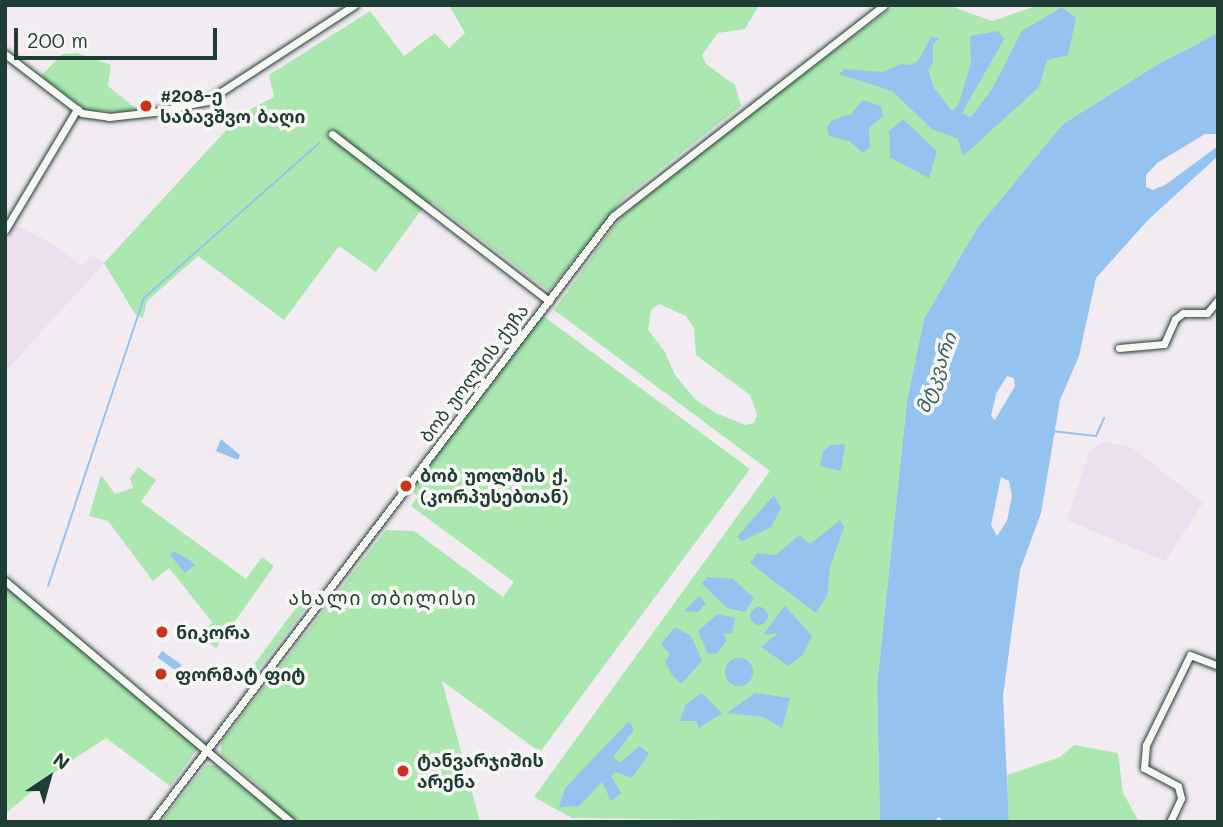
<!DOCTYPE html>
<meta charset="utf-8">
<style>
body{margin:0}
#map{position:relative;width:1223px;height:827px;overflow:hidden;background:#f2ebf1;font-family:Mali,"Noto Sans Georgian",sans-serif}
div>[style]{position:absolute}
.built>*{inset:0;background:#eddef0}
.green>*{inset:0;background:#abe8af}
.water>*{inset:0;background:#93c3ee;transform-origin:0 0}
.round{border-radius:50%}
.stream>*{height:2px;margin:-1px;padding:0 1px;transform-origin:1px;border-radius:1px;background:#93c3ee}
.roads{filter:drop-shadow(0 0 2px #1f3d34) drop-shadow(0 0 2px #1f3d34)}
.minor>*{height:7px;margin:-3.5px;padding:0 3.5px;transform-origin:3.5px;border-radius:3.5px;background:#f6f6f2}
.dots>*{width:19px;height:19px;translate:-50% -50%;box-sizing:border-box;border:4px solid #f6f6f2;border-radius:50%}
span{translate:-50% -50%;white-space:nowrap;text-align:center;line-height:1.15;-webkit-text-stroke:7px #f6f6f2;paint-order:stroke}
.poi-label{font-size:18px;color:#1f3d34;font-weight:700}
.left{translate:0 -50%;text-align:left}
.street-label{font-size:18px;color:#1f3d34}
.water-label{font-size:19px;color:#3c5e62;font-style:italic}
.neighbourhood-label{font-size:19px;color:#1f3d34;letter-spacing:2px}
.frame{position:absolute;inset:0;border:7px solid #1f3d34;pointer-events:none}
.north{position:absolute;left:14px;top:743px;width:70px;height:70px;-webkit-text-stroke:5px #f6f6f2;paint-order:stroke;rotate:36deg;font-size:19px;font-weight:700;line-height:28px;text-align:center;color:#1f3d34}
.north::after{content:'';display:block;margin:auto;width:24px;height:32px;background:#1f3d34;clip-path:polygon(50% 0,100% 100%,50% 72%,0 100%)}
.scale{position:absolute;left:14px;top:28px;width:203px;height:32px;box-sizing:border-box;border:4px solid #1f3d34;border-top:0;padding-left:9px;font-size:21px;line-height:24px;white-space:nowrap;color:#1f3d34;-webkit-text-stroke:5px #f6f6f2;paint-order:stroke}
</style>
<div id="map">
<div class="built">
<i style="clip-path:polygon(13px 224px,47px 241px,81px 265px,93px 255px,104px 263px,5px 372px,5px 226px)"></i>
<i style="clip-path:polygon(1103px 442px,1131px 447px,1203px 503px,1165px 561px,1067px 520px,1089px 452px)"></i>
</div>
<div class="green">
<i style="clip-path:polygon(449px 5px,759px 5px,745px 29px,718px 33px,702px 55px,706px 64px,735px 85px,741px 106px,623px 199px,549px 291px,432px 202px,419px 213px,376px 272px,339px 246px,284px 320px,198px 256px,147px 301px,143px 318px,135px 314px,104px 263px,241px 114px,274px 97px,269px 75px,370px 11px,404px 56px,435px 33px,449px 48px,465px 33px)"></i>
<i style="clip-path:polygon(evenodd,896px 5px,948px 5px,992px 21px,1039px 5px,1218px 5px,1218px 33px,1158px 64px,1063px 124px,977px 228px,924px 319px,907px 401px,877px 685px,880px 822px,572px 818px,534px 797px,770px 471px,554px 310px,620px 218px,732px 127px,896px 5px,659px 304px,686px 316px,694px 328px,696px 355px,750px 395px,757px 414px,754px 423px,745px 425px,716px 413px,696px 400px,675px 375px,665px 352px,648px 330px,651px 310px,659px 304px)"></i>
<i style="clip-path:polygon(77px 53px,111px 65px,108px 86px,141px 113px,86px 110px,41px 76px,62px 54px)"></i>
<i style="clip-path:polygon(542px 315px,750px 469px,540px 752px,442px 681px,480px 822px,161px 822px,206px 765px,215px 765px,257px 798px,263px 789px,221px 754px,221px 743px,386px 530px,414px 531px,503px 597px,514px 582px,411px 506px,418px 496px,411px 490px)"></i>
<i style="clip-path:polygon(138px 467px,156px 480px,141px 502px,246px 579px,262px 557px,274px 566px,216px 648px,201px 637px,212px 622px,169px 568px,153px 581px,108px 521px,89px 516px,101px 475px,115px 494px,133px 488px,130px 478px)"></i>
<i style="clip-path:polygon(5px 585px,198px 748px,170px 786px,106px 738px,63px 766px,5px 814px)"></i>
<i style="clip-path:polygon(307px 593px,313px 598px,252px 678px,247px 674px)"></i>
<i style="clip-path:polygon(1074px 745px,1118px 753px,1123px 793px,1139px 822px,1009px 822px,1007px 775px,1060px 757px)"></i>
</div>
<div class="water">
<i style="clip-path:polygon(1062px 7px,1076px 18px,1068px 55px,1047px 60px,1039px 87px,963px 156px,958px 139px,932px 129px,892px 91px,839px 74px,845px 69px,883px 72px,901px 64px,910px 65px,918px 61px,931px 37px,940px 38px,933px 44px,933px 63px,928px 70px,934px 88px,952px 111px,958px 106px,971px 63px,970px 36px,998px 31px,1004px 39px,962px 113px,971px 117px,992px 89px,1022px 31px)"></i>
<i style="clip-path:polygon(evenodd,1218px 33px,1218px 134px,1205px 134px,1157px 163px,1146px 175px,1146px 187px,1153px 190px,1165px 185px,1218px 146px,1218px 156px,1148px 220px,1096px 278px,1079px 356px,1060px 400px,1041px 513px,1020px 570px,1003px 696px,1009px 822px,944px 822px,939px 817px,933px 822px,880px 822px,877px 685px,907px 401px,924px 319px,977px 228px,1063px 124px,1158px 64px,1218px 33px,1007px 376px,1014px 378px,1015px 386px,995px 420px,991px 416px,996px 394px,1007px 376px,1218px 33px,1001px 477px,1009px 481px,1012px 496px,1007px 521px,997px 536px,991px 525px,1001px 477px)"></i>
<i style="clip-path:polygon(863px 100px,881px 106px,883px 116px,869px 128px,870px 147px,863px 153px,849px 141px,829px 136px,827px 127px,832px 120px,851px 114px)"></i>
<i style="clip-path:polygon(903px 119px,937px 151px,929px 178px,890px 158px,889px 131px)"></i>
<i style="clip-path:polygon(221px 439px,240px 455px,238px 460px,216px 451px)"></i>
<i style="clip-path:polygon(845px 444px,841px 471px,820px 466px,823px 451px,831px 445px)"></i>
<i style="clip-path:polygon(774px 495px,781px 508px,771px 527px,742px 541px,737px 537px)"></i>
<i style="clip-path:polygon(840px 520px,844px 527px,830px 567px,827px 596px,816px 613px,750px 563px,757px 553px,776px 555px,799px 535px,810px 544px)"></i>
<i style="clip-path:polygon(174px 551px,191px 561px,195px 565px,185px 573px,170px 555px)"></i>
<i style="clip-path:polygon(707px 577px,733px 579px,754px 598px,745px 612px,727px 608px,702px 584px)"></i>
<i style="clip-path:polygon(699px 596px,706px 603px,698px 612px,684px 611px)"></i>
<i style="clip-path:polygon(785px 606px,812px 636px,802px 656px,788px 666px,761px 647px,778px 633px,763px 635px)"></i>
<i class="round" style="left:750px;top:607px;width:18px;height:18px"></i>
<i style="clip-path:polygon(718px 614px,735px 618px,732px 634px,724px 633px,726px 641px,717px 653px,708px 654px,698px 631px)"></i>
<i style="clip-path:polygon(675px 627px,691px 636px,702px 661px,681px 684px,672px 675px,665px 661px,670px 654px,661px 644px)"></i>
<i style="left:162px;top:651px;width:24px;height:8px;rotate:35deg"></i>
<i class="round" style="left:725px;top:658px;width:28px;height:28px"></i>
<i style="clip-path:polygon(702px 693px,722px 713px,699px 728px,696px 721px,680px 721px,686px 704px)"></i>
<i style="clip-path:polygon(755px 693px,790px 698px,782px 728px,763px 717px,727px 713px)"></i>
<i style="clip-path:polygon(629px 721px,634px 730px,613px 757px,620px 763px,639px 746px,649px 753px,632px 778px,615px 772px,611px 776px,621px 793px,611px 801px,602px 782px,579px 806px,559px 807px,565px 788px)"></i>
</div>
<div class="stream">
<i style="left:1052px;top:431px;width:44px;rotate:6.5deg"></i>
<i style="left:1096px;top:436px;width:20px;rotate:-66deg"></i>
<i style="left:48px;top:586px;width:304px;rotate:-71.6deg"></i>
<i style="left:144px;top:298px;width:234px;rotate:-41.5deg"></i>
</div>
<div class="roads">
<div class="minor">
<i style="left:5px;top:54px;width:97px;rotate:37.5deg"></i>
<i style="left:82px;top:113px;width:27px;rotate:8deg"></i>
<i style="left:109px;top:117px;width:45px;rotate:-6.3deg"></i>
<i style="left:154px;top:112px;width:54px;rotate:-11.7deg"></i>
<i style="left:207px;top:101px;width:176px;rotate:-33.1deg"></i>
<i style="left:332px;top:134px;width:274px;rotate:37.6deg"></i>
<i style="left:5px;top:230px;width:141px;rotate:-59.2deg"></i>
<i style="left:1119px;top:348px;width:45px;rotate:-5.1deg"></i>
<i style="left:1164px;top:344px;width:27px;rotate:-66deg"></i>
<i style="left:1175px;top:319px;width:10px;rotate:-37deg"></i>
<i style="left:1183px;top:313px;width:24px"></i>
<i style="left:1207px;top:313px;width:17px;rotate:-50deg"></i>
<i style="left:5px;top:581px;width:374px;rotate:40.1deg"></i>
<i style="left:152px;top:822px;width:761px;rotate:-52.74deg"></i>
<i style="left:613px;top:216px;width:343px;rotate:-37.9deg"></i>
<i style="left:1170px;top:822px;width:26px;rotate:-65deg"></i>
<i style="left:1181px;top:798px;width:12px;rotate:-104deg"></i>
<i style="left:1178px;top:786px;width:38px;rotate:-152deg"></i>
<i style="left:1144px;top:768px;width:23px;rotate:-85deg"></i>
<i style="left:1146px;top:745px;width:100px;rotate:-63.9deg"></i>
<i style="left:1190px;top:655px;width:30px;rotate:21deg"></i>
</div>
</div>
<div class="dots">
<i style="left:146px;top:106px;background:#c8321e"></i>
<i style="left:406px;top:486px;background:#c8321e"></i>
<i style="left:162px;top:632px;background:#c8321e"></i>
<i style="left:161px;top:674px;background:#c8321e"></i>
<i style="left:403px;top:771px;background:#c8321e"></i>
</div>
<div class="poi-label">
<span class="left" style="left:160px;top:106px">#208-ე<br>საბავშვო ბაღი</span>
<span class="left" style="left:420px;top:486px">ბობ უოლშის ქ.<br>(კორპუსებთან)</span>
<span class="left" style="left:176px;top:632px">ნიკორა</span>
<span class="left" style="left:175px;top:674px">ფორმატ ფიტ</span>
<span class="left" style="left:417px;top:771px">ტანვარჯიშის<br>არენა</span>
</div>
<div class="street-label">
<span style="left:474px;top:373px;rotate:-53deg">ბობ უოლშის ქუჩა</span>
</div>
<div class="water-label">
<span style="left:936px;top:373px;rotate:-70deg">მტკვარი</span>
</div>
<div class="neighbourhood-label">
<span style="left:383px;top:598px">ახალი თბილისი</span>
</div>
<div class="frame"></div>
<div class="north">N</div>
<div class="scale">200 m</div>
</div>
